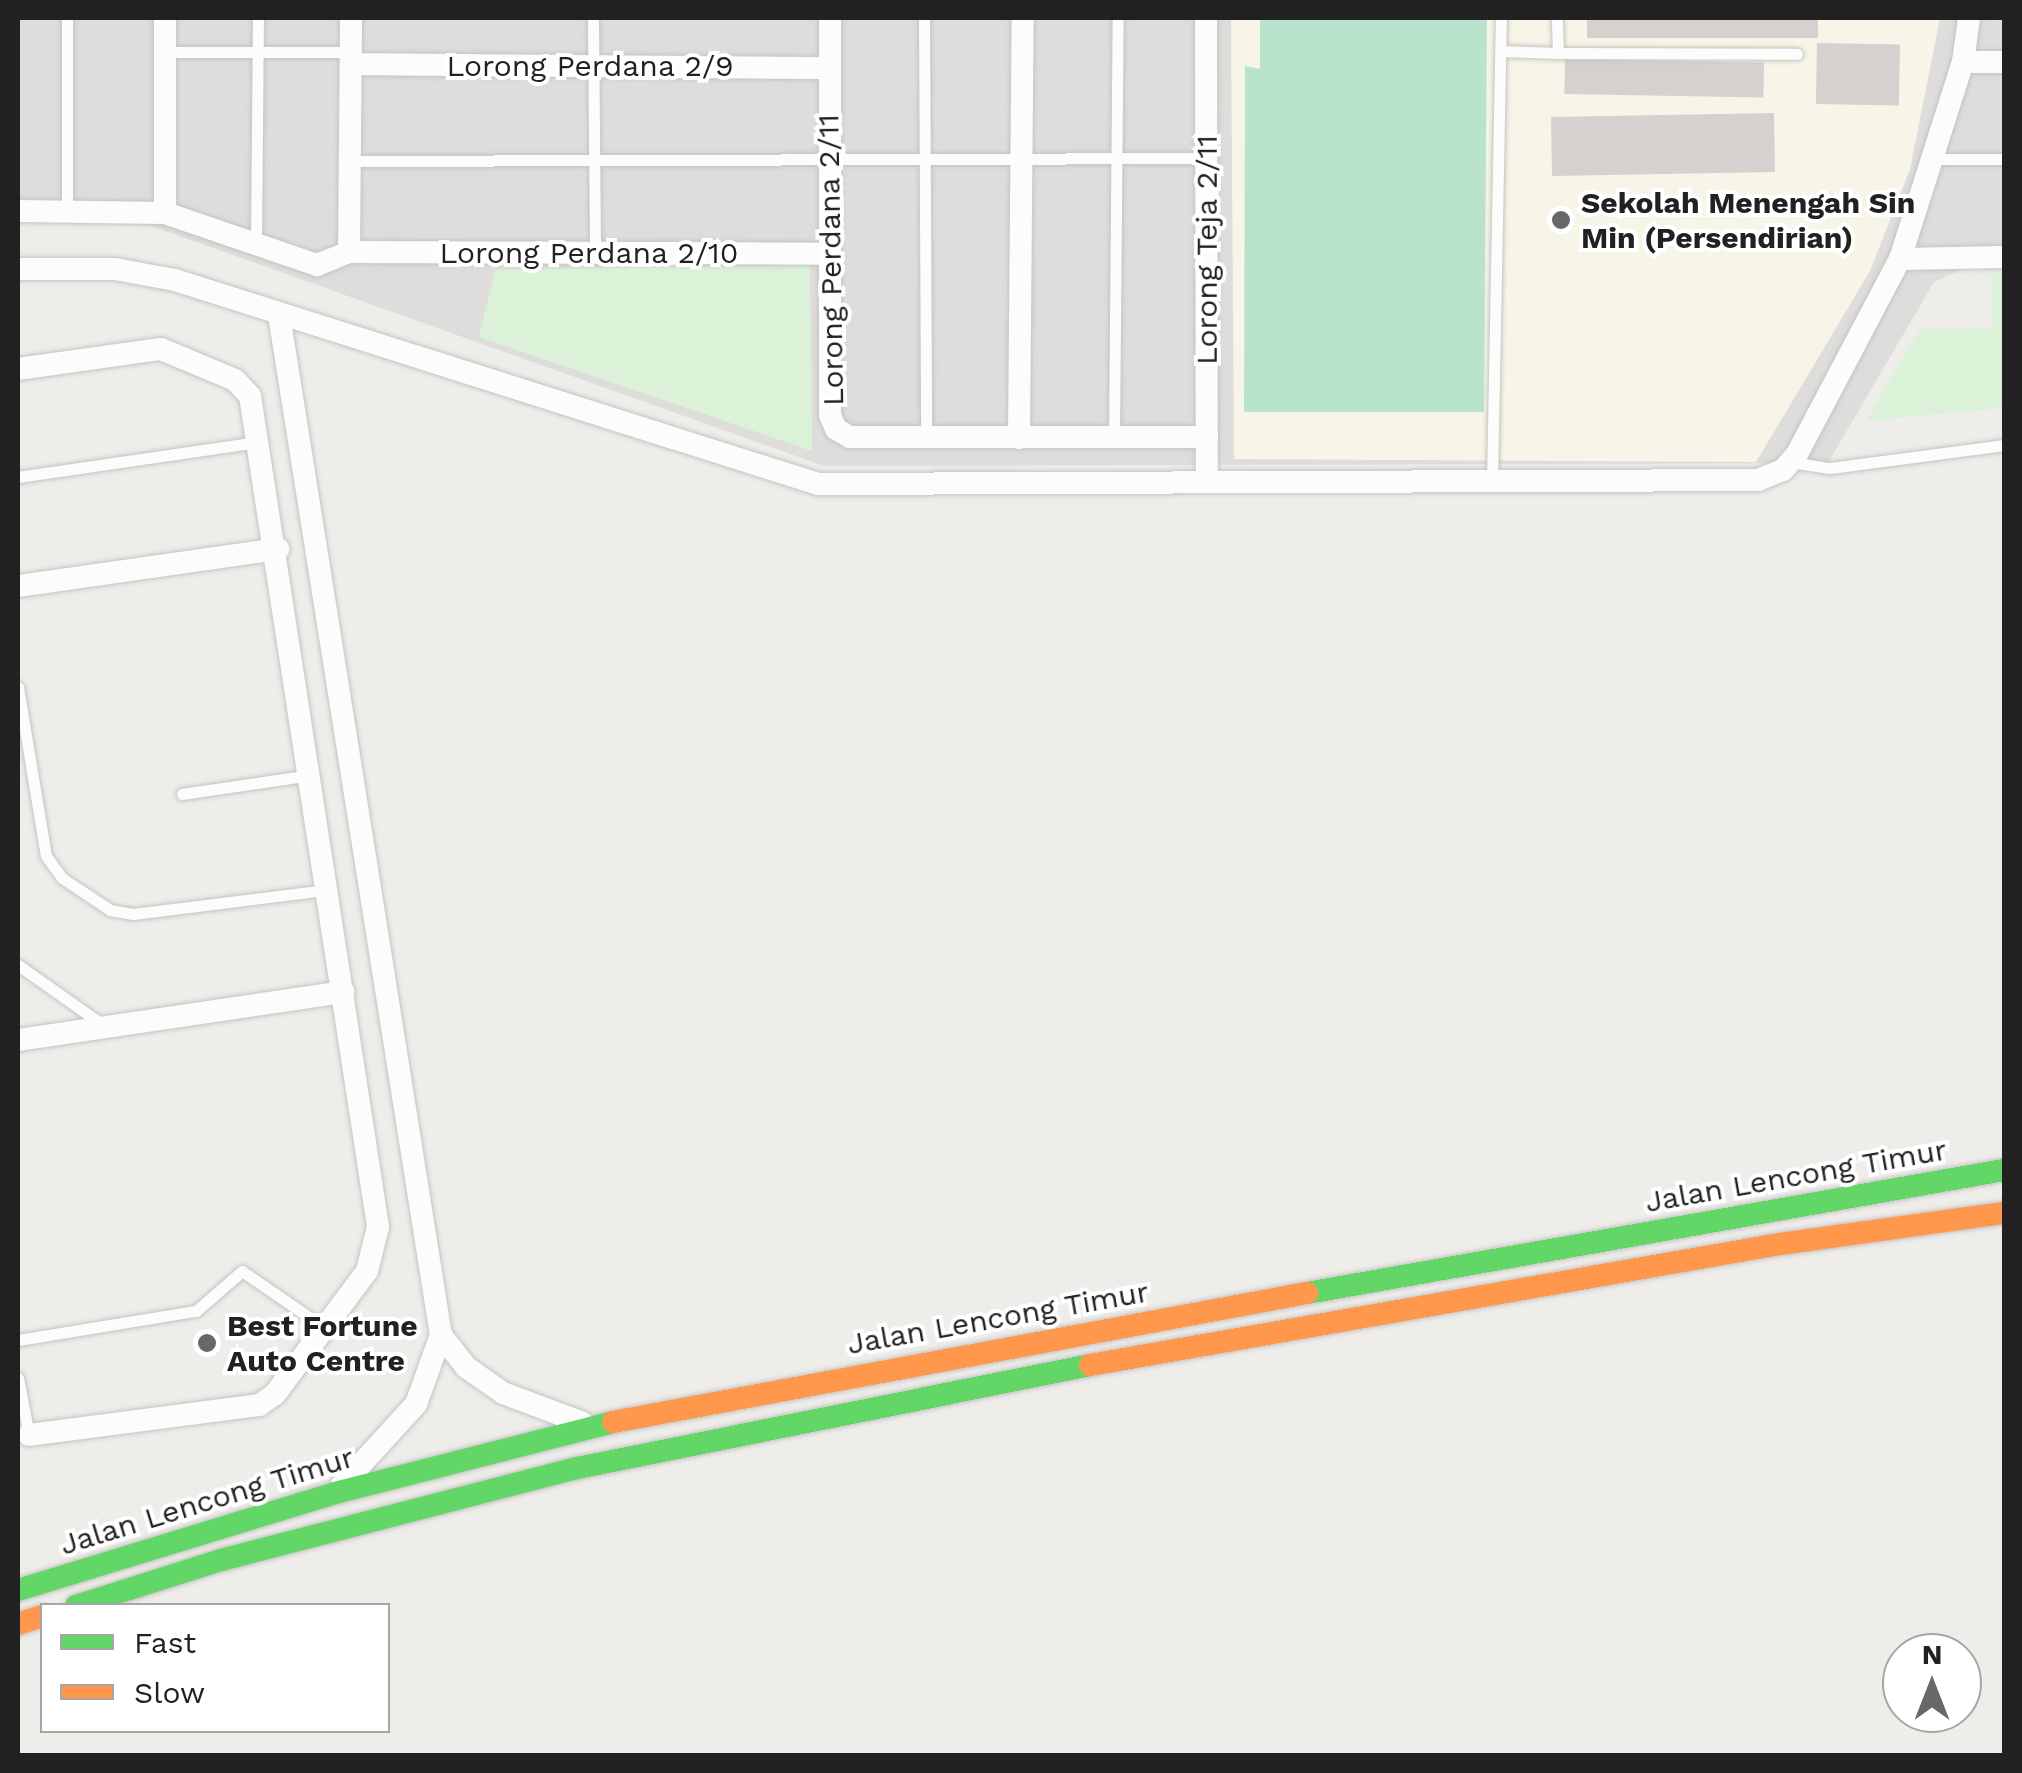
<!DOCTYPE html>
<style>
body{margin:0}
#map{position:relative;width:2022px;height:1773px;overflow:hidden;background:#efedea;font-family:"Work Sans",sans-serif}
div>[style]{position:absolute}
.residential>*{inset:0;background:#dedddb}
.education>*{inset:0;background:#f7f5e7}
.park>*{inset:0;background:#dbf2d8}
.pitch>*{inset:0;background:#b9e3cd}
.building>*{inset:0;background:#d4d1cf;transform-origin:0 0}
.roads{filter:drop-shadow(0 0 2px #c5c4c2) drop-shadow(0 0 2px #c5c4c2)}
.lane>*{height:11px;margin:-5.5px;padding:0 5.5px;transform-origin:5.5px;border-radius:5.5px;background:#fdfcfc}
.street>*{height:22px;margin:-11px;padding:0 11px;transform-origin:11px;border-radius:11px;background:#fdfcfc}
.fast>*{height:22px;margin:-11px;padding:0 11px;transform-origin:11px;border-radius:11px;background:#63d668}
.slow>*{height:22px;margin:-11px;padding:0 11px;transform-origin:11px;border-radius:11px;background:#ff974d}
.dots>*{width:28px;height:28px;translate:-50% -50%;box-sizing:border-box;border:5px solid #fff;border-radius:50%}
span{translate:-50% -50%;white-space:nowrap;text-align:center;line-height:1.15;-webkit-text-stroke:8px #fff;paint-order:stroke}
.street-label{font-size:30px;color:#212121}
.poi-label{font-size:30px;color:#212121;font-weight:700}
.left{translate:0 -50%;text-align:left}
.frame{position:absolute;inset:0;border:20px solid #212121;pointer-events:none}
.legend{position:absolute;left:40px;top:1603px;width:350px;height:130px;box-sizing:border-box;background:#fff;border:2px solid #a6a6a6;margin:0;padding:12px 18px;list-style:none;font-size:30px;color:#212121}
.legend li{display:flex;align-items:center;gap:20px;height:50px}
.legend b{width:50px;border:2px solid #a6a6a6}
.north{position:absolute;left:1882px;top:1633px;width:100px;height:100px;box-sizing:border-box;background:#fff;border:2px solid #a6a6a6;border-radius:50%;rotate:0deg;font-size:28px;font-weight:700;line-height:40px;text-align:center;color:#212121}
.north::after{content:'';display:block;margin:auto;width:35px;height:45px;background:#696867;clip-path:polygon(50% 0,100% 100%,50% 72%,0 100%)}
</style>
<div id="map">
<div class="residential">
<i style="clip-path:polygon(18px 18px,2004px 18px,2004px 268px,1964px 268px,1934px 282px,1828px 463px,824px 466px,143px 223px,18px 223px)"></i>
</div>
<div class="education">
<i style="clip-path:polygon(1231px 18px,1940px 18px,1910px 169px,1870px 271px,1756px 462px,1234px 459px)"></i>
</div>
<div class="park">
<i style="clip-path:polygon(810px 265px,812px 451px,479px 337px,495px 270px)"></i>
<i style="clip-path:polygon(1991px 274px,2004px 274px,2004px 408px,1866px 421px,1920px 329px,1993px 328px)"></i>
</div>
<div class="pitch">
<i style="clip-path:polygon(1260px 18px,1487px 18px,1484px 412px,1244px 412px,1245px 66px,1260px 69px)"></i>
</div>
<div class="building">
<i style="left:1587px;top:18px;width:231px;height:20px"></i>
<i style="left:1817px;top:43px;width:83px;height:61px;rotate:1deg"></i>
<i style="left:1565px;top:59px;width:199px;height:35px;rotate:1deg"></i>
<i style="left:1774px;top:113px;width:59px;height:223px;rotate:89deg"></i>
</div>
<div class="roads">
<div class="lane">
<i style="left:67px;top:18px;width:193px;rotate:90deg"></i>
<i style="left:593px;top:18px;width:234px;rotate:89.5deg"></i>
<i style="left:924px;top:18px;width:420px;rotate:89.7deg"></i>
<i style="left:1501px;top:51px;width:57px;rotate:2deg"></i>
<i style="left:1558px;top:53px;width:35px;rotate:-92deg"></i>
<i style="left:165px;top:52px;width:186px"></i>
<i style="left:1558px;top:53px;width:239px;rotate:0.2deg"></i>
<i style="left:1932px;top:159px;width:72px"></i>
<i style="left:351px;top:161px;width:855px;rotate:-0.2deg"></i>
<i style="left:256px;top:243px;width:225px;rotate:-89.5deg"></i>
<i style="left:1114px;top:438px;width:420px;rotate:-89.5deg"></i>
<i style="left:1791px;top:462px;width:39px;rotate:9deg"></i>
<i style="left:1830px;top:468px;width:176px;rotate:-7.5deg"></i>
<i style="left:18px;top:477px;width:242px;rotate:-8.3deg"></i>
<i style="left:1492px;top:481px;width:463px;rotate:-88.9deg"></i>
<i style="left:18px;top:687px;width:171px;rotate:80.6deg"></i>
<i style="left:46px;top:856px;width:27px;rotate:54deg"></i>
<i style="left:62px;top:878px;width:58px;rotate:33.7deg"></i>
<i style="left:110px;top:910px;width:23px;rotate:10deg"></i>
<i style="left:133px;top:914px;width:195px;rotate:-7.1deg"></i>
<i style="left:182px;top:794px;width:130px;rotate:-8.4deg"></i>
<i style="left:18px;top:965px;width:105px;rotate:35.3deg"></i>
<i style="left:18px;top:1340px;width:180px;rotate:-9.3deg"></i>
<i style="left:196px;top:1311px;width:61px;rotate:-41deg"></i>
<i style="left:242px;top:1271px;width:101px;rotate:34.5deg"></i>
<i style="left:18px;top:1378px;width:58px;rotate:79.1deg"></i>
</div>
<div class="street">
<i style="left:830px;top:18px;width:397px;rotate:90deg"></i>
<i style="left:830px;top:415px;width:15px;rotate:67deg"></i>
<i style="left:836px;top:429px;width:16px;rotate:30deg"></i>
<i style="left:850px;top:437px;width:357px"></i>
<i style="left:1206px;top:18px;width:464px;rotate:89.9deg"></i>
<i style="left:1963px;top:62px;width:41px"></i>
<i style="left:351px;top:64px;width:477px;rotate:0.5deg"></i>
<i style="left:18px;top:211px;width:147px;rotate:0.8deg"></i>
<i style="left:165px;top:213px;width:161px;rotate:18.9deg"></i>
<i style="left:317px;top:265px;width:35px;rotate:-22deg"></i>
<i style="left:349px;top:252px;width:480px;rotate:0.2deg"></i>
<i style="left:165px;top:213px;width:195px;rotate:-90deg"></i>
<i style="left:349px;top:252px;width:234px;rotate:-89.5deg"></i>
<i style="left:1900px;top:259px;width:104px;rotate:-1.1deg"></i>
<i style="left:18px;top:269px;width:97px"></i>
<i style="left:115px;top:269px;width:61px;rotate:10.4deg"></i>
<i style="left:175px;top:280px;width:675px;rotate:17.6deg"></i>
<i style="left:818px;top:484px;width:940px;rotate:-0.24deg"></i>
<i style="left:1758px;top:480px;width:27px;rotate:-22deg"></i>
<i style="left:1783px;top:470px;width:21px;rotate:-49deg"></i>
<i style="left:1797px;top:454px;width:221px;rotate:-62.2deg"></i>
<i style="left:1900px;top:259px;width:207px;rotate:-72.3deg"></i>
<i style="left:1963px;top:62px;width:44px;rotate:-82.2deg"></i>
<i style="left:279px;top:315px;width:1033px;rotate:80.98deg"></i>
<i style="left:441px;top:1335px;width:73px;rotate:109.9deg"></i>
<i style="left:416px;top:1404px;width:111px;rotate:132.4deg"></i>
<i style="left:18px;top:369px;width:144px;rotate:-8deg"></i>
<i style="left:161px;top:349px;width:80px;rotate:22.7deg"></i>
<i style="left:235px;top:380px;width:22px;rotate:47deg"></i>
<i style="left:250px;top:396px;width:841px;rotate:81.24deg"></i>
<i style="left:378px;top:1227px;width:45px;rotate:104deg"></i>
<i style="left:367px;top:1271px;width:154px;rotate:126.8deg"></i>
<i style="left:275px;top:1394px;width:19px;rotate:145deg"></i>
<i style="left:259px;top:1405px;width:232px;rotate:172.6deg"></i>
<i style="left:1019px;top:438px;width:420px;rotate:-89.5deg"></i>
<i style="left:18px;top:586px;width:263px;rotate:-8.1deg"></i>
<i style="left:18px;top:1040px;width:329px;rotate:-8.4deg"></i>
<i style="left:441px;top:1335px;width:41px;rotate:52deg"></i>
<i style="left:466px;top:1367px;width:45px;rotate:35.1deg"></i>
<i style="left:503px;top:1393px;width:85px;rotate:20.6deg"></i>
</div>
<div class="fast">
<i style="left:1307px;top:1293px;width:708px;rotate:-10.01deg"></i>
<i style="left:18px;top:1590px;width:332px;rotate:-17deg"></i>
<i style="left:335px;top:1493px;width:287px;rotate:-14.3deg"></i>
<i style="left:76px;top:1606px;width:152px;rotate:-17.6deg"></i>
<i style="left:221px;top:1560px;width:369px;rotate:-14.5deg"></i>
<i style="left:578px;top:1468px;width:522px;rotate:-11.37deg"></i>
</div>
<div class="slow">
<i style="left:1090px;top:1365px;width:701px;rotate:-9.95deg"></i>
<i style="left:1780px;top:1244px;width:226px;rotate:-7.9deg"></i>
<i style="left:613px;top:1422px;width:706px;rotate:-10.53deg"></i>
<i style="left:18px;top:1624px;width:25px;rotate:-18deg"></i>
</div>
</div>
<div class="dots">
<i style="left:1561px;top:220px;background:#696867"></i>
<i style="left:207px;top:1343px;background:#696867"></i>
</div>
<div class="street-label">
<span style="left:590px;top:66px">Lorong Perdana 2/9</span>
<span style="left:1207px;top:250px;rotate:-90deg">Lorong Teja 2/11</span>
<span style="left:589px;top:253px">Lorong Perdana 2/10</span>
<span style="left:831px;top:260px;rotate:-91deg">Lorong Perdana 2/11</span>
<span style="left:1796px;top:1176px;rotate:-10deg">Jalan Lencong Timur</span>
<span style="left:998px;top:1318px;rotate:-10deg">Jalan Lencong Timur</span>
<span style="left:207px;top:1501px;rotate:-17deg">Jalan Lencong Timur</span>
</div>
<div class="poi-label">
<span class="left" style="left:1581px;top:220px">Sekolah Menengah Sin<br>Min (Persendirian)</span>
<span class="left" style="left:227px;top:1343px">Best Fortune<br>Auto Centre</span>
</div>
<div class="frame"></div>
<ul class="legend">
<li><b style="height:12px;background:#63d668"></b>Fast</li>
<li><b style="height:12px;background:#ff974d"></b>Slow</li>
</ul>
<div class="north">N</div>
</div>
